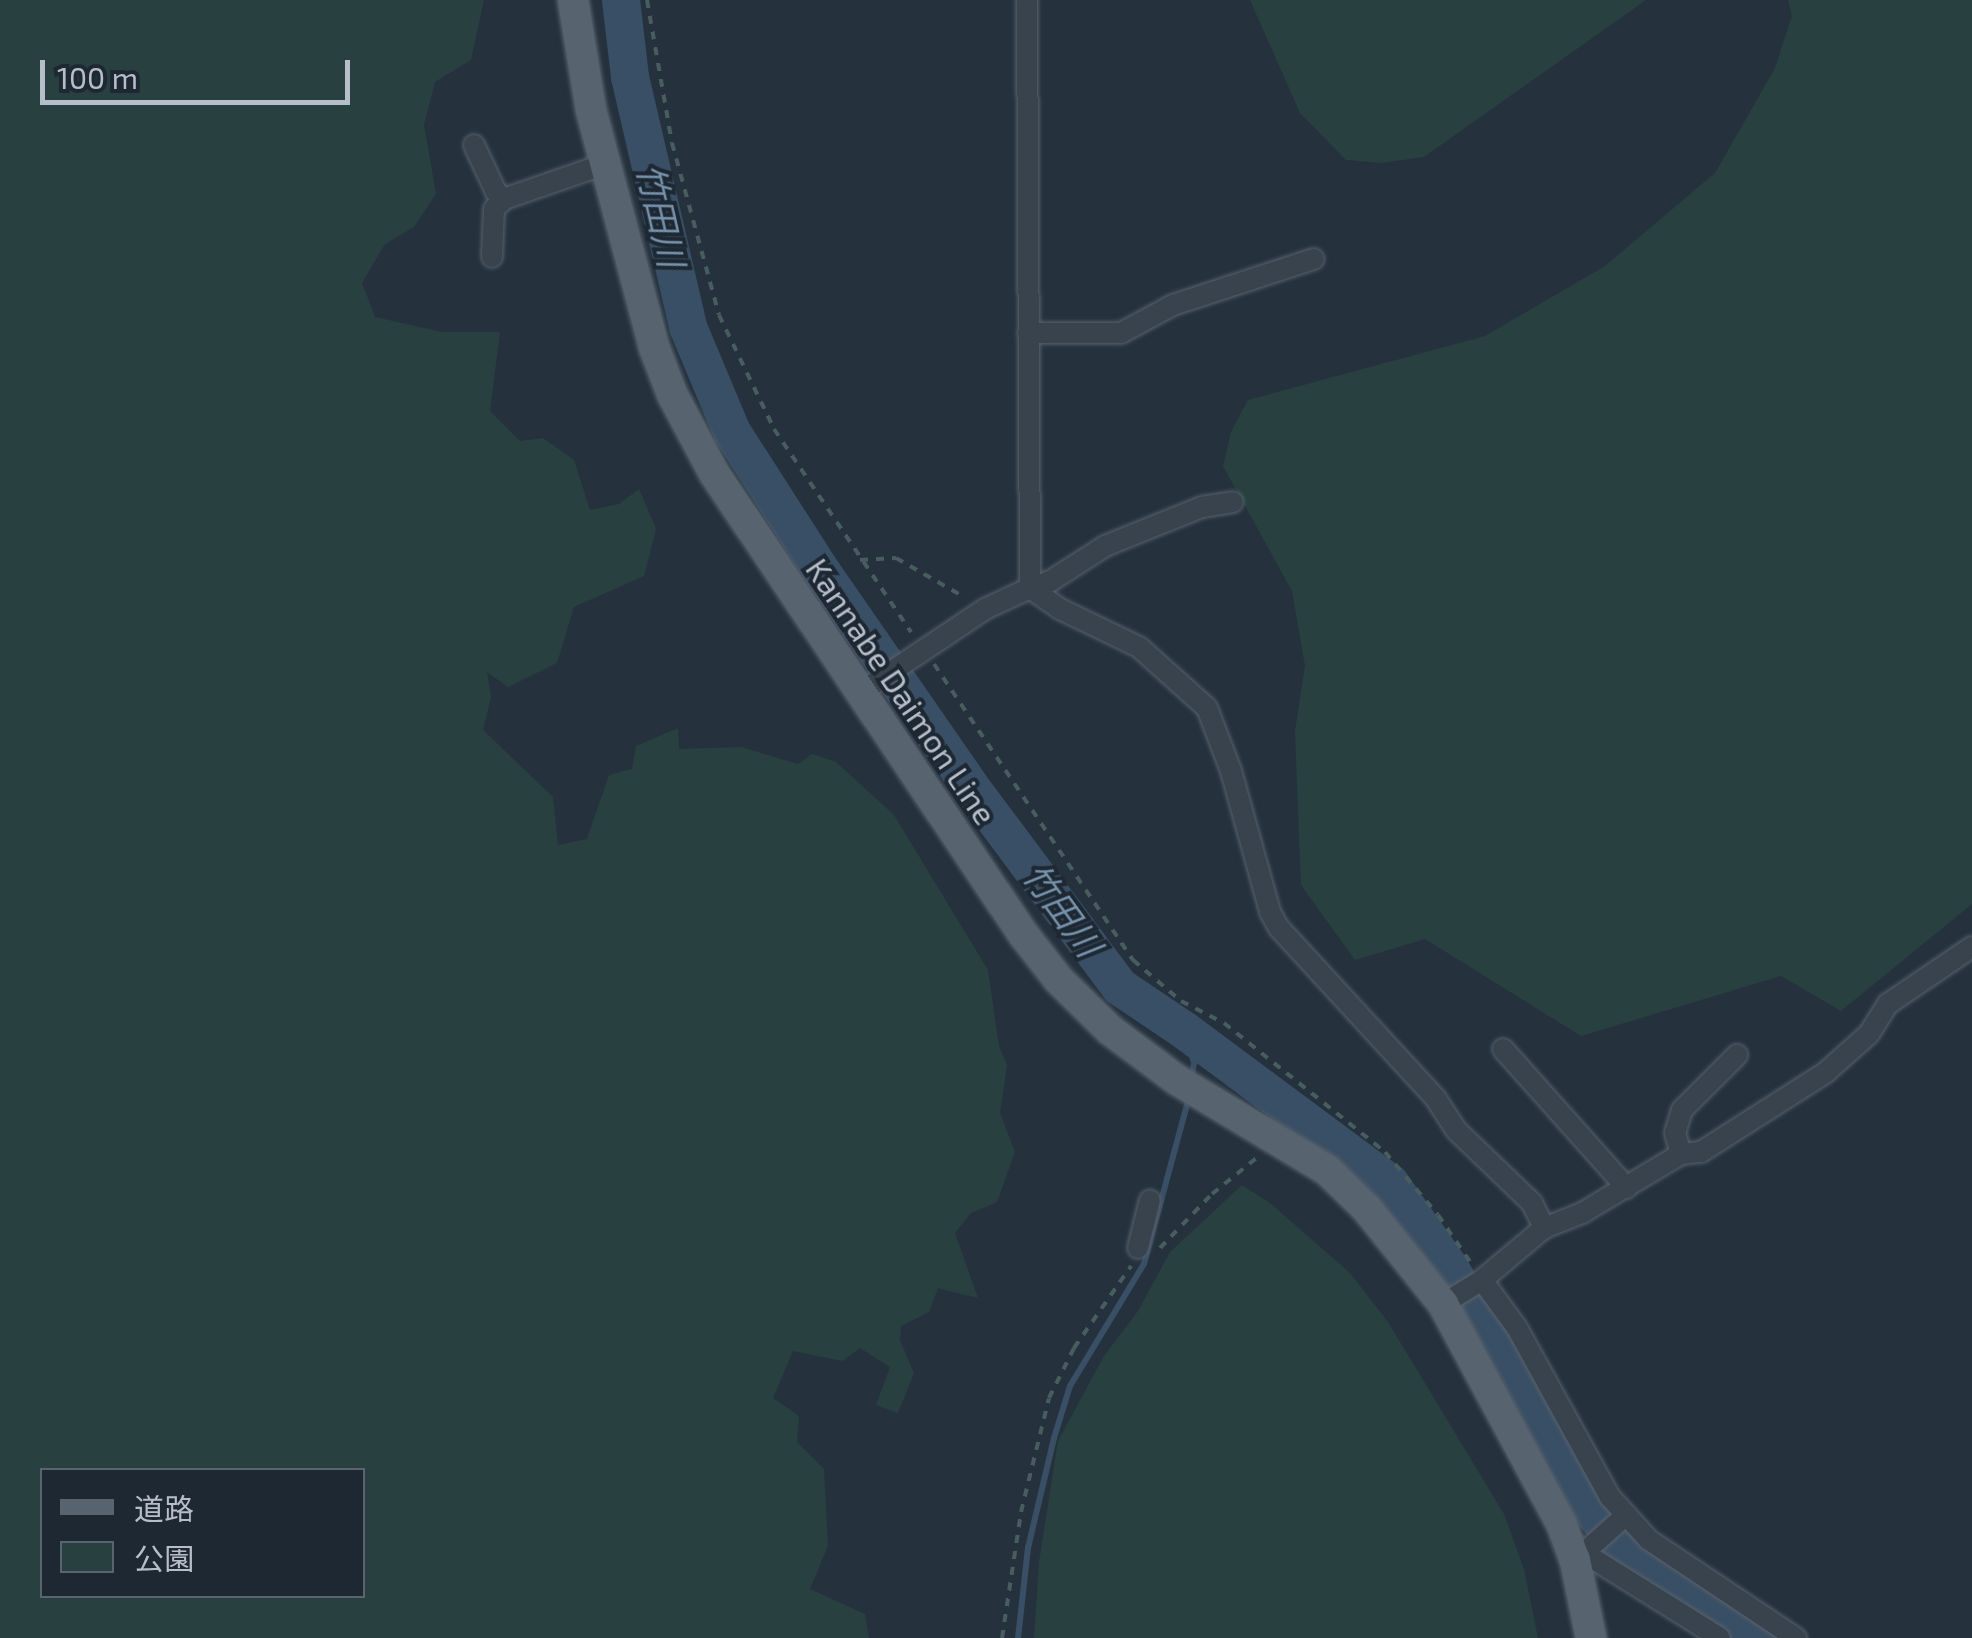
<!DOCTYPE html>
<meta charset="utf-8">
<style>
body{margin:0}
#map{position:relative;width:1972px;height:1638px;overflow:hidden;background:#25323e;font-family:"Exo 2","Noto Sans JP",sans-serif}
div>[style]{position:absolute}
.green>*{inset:0;background:#284040}
.stream>*{height:6px;margin:-3px;padding:0 3px;transform-origin:3px;border-radius:3px;background:#394f65}
.river>*{height:38px;margin:-19px;padding:0 19px;transform-origin:19px;border-radius:19px;background:#394f65}
.path>*{height:4px;margin-top:-2px;transform-origin:0;background:repeating-linear-gradient(90deg,#475d5e 0 8px,transparent 0 16px)}
.roads{filter:drop-shadow(0 0 2px #57616c) drop-shadow(0 0 2px #57616c)}
.street>*{height:20px;margin:-10px;padding:0 10px;transform-origin:10px;border-radius:10px;background:#39434e}
.primary>*{height:30px;margin:-15px;padding:0 15px;transform-origin:15px;border-radius:15px;background:#57636e}
span{translate:-50% -50%;white-space:nowrap;text-align:center;line-height:1.15;-webkit-text-stroke:8px #1e2833;paint-order:stroke}
.street-label{font-size:32px;color:#b5bec9}
.water-label{font-size:35px;color:#7692ab;font-style:italic}
.legend{position:absolute;left:40px;top:1468px;width:325px;height:130px;box-sizing:border-box;background:#1e2833;border:2px solid #5a646f;margin:0;padding:12px 18px;list-style:none;font-size:30px;color:#b5bec9}
.legend li{display:flex;align-items:center;gap:20px;height:50px}
.legend b{width:50px;border:2px solid #5a646f}
.scale{position:absolute;left:40px;top:60px;width:310px;height:45px;box-sizing:border-box;border:5px solid #b5bec9;border-top:0;padding-left:12px;font-size:30px;line-height:35px;white-space:nowrap;color:#b5bec9;-webkit-text-stroke:8px #1e2833;paint-order:stroke}
</style>
<div id="map">
<div class="green">
<i style="clip-path:polygon(evenodd,0 0,484px 0,471px 60px,435px 82px,424px 125px,436px 194px,414px 227px,385px 244px,362px 283px,375px 317px,442px 332px,500px 332px,490px 411px,520px 441px,543px 438px,574px 460px,590px 510px,619px 504px,639px 489px,656px 529px,644px 576px,574px 607px,557px 663px,508px 687px,487px 672px,491px 697px,483px 730px,553px 797px,558px 845px,587px 839px,609px 775px,632px 769px,636px 746px,678px 728px,679px 749px,741px 747px,798px 764px,812px 754px,836px 762px,894px 815px,988px 970px,999px 1046px,1007px 1065px,1000px 1113px,1015px 1152px,997px 1202px,971px 1213px,955px 1233px,978px 1298px,938px 1288px,929px 1312px,901px 1326px,900px 1340px,914px 1373px,898px 1413px,876px 1405px,890px 1367px,860px 1348px,842px 1361px,793px 1351px,773px 1398px,799px 1416px,797px 1442px,824px 1469px,828px 1546px,810px 1589px,865px 1614px,869px 1638px,0 1638px,0 0,42px 1470px,362px 1470px,362px 1596px,42px 1596px,42px 1470px)"></i>
<i style="clip-path:polygon(1250px 0,1646px 0,1424px 157px,1381px 163px,1346px 160px,1300px 113px)"></i>
<i style="clip-path:polygon(1788px 0,1972px 0,1972px 904px,1841px 1011px,1781px 976px,1581px 1036px,1425px 939px,1355px 960px,1301px 885px,1295px 731px,1305px 666px,1292px 591px,1223px 466px,1231px 432px,1248px 400px,1485px 336px,1605px 266px,1715px 173px,1775px 68px,1792px 16px)"></i>
<i style="clip-path:polygon(1242px 1185px,1270px 1203px,1350px 1273px,1388px 1322px,1504px 1514px,1524px 1569px,1538px 1638px,1034px 1638px,1039px 1562px,1058px 1441px,1104px 1356px,1138px 1311px,1170px 1252px)"></i>
</div>
<div class="stream">
<i style="left:1184px;top:1030px;width:34px;rotate:73deg"></i>
<i style="left:1194px;top:1063px;width:17px;rotate:100deg"></i>
<i style="left:1018px;top:1638px;width:91px;rotate:-83.7deg"></i>
<i style="left:1028px;top:1548px;width:113px;rotate:-76.7deg"></i>
<i style="left:1054px;top:1438px;width:54px;rotate:-72.9deg"></i>
<i style="left:1070px;top:1386px;width:143px;rotate:-58.8deg"></i>
<i style="left:1144px;top:1264px;width:173px;rotate:-74.9deg"></i>
</div>
<div class="river">
<i style="left:621px;top:0;width:78px;rotate:83.3deg"></i>
<i style="left:630px;top:77px;width:257px;rotate:76.9deg"></i>
<i style="left:688px;top:327px;width:114px;rotate:67.3deg"></i>
<i style="left:732px;top:432px;width:166px;rotate:57.3deg"></i>
<i style="left:822px;top:572px;width:270px;rotate:55.3deg"></i>
<i style="left:976px;top:794px;width:241px;rotate:53.3deg"></i>
<i style="left:1120px;top:987px;width:77px;rotate:33.9deg"></i>
<i style="left:1184px;top:1030px;width:257px;rotate:36.6deg"></i>
<i style="left:1390px;top:1183px;width:104px;rotate:54.8deg"></i>
<i style="left:1450px;top:1268px;width:279px;rotate:59.8deg"></i>
<i style="left:1590px;top:1509px;width:52px;rotate:50.5deg"></i>
<i style="left:1623px;top:1549px;width:164px;rotate:32.8deg"></i>
</div>
<div class="path">
<i style="left:647px;top:0;width:145px;rotate:80.1deg"></i>
<i style="left:672px;top:143px;width:178px;rotate:74.7deg"></i>
<i style="left:719px;top:315px;width:127px;rotate:64.2deg"></i>
<i style="left:774px;top:429px;width:245px;rotate:56deg"></i>
<i style="left:860px;top:560px;width:36px;rotate:-3deg"></i>
<i style="left:896px;top:558px;width:78px;rotate:29.8deg"></i>
<i style="left:934px;top:664px;width:357px;rotate:56.1deg"></i>
<i style="left:1133px;top:960px;width:63px;rotate:40.5deg"></i>
<i style="left:1181px;top:1001px;width:48px;rotate:27.1deg"></i>
<i style="left:1224px;top:1023px;width:206px;rotate:38.7deg"></i>
<i style="left:1385px;top:1152px;width:82px;rotate:49.9deg"></i>
<i style="left:1438px;top:1215px;width:58px;rotate:55.5deg"></i>
<i style="left:1160px;top:1248px;width:75px;rotate:-46.1deg"></i>
<i style="left:1212px;top:1194px;width:60px;rotate:-39deg"></i>
<i style="left:1002px;top:1638px;width:127px;rotate:-81.4deg"></i>
<i style="left:1021px;top:1512px;width:117px;rotate:-76.2deg"></i>
<i style="left:1049px;top:1398px;width:56px;rotate:-63.4deg"></i>
<i style="left:1074px;top:1348px;width:100px;rotate:-55.2deg"></i>
</div>
<div class="roads">
<div class="street">
<i style="left:474px;top:145px;width:52px;rotate:64.9deg"></i>
<i style="left:496px;top:192px;width:11px;rotate:41deg"></i>
<i style="left:492px;top:257px;width:48px;rotate:-87.6deg"></i>
<i style="left:494px;top:209px;width:14px;rotate:-45deg"></i>
<i style="left:504px;top:199px;width:107px;rotate:-19.1deg"></i>
<i style="left:1028px;top:333px;width:93px"></i>
<i style="left:1121px;top:333px;width:59px;rotate:-28.3deg"></i>
<i style="left:1173px;top:305px;width:148px;rotate:-18.1deg"></i>
<i style="left:1030px;top:588px;width:37px;rotate:35deg"></i>
<i style="left:1060px;top:609px;width:88px;rotate:25.7deg"></i>
<i style="left:1139px;top:647px;width:91px;rotate:41.9deg"></i>
<i style="left:1207px;top:708px;width:67px;rotate:69.1deg"></i>
<i style="left:1231px;top:771px;width:146px;rotate:74.5deg"></i>
<i style="left:1270px;top:912px;width:18px;rotate:61deg"></i>
<i style="left:1279px;top:928px;width:232px;rotate:47.4deg"></i>
<i style="left:1436px;top:1099px;width:37px;rotate:57deg"></i>
<i style="left:1456px;top:1130px;width:105px;rotate:43.8deg"></i>
<i style="left:1532px;top:1203px;width:28px;rotate:64deg"></i>
<i style="left:1030px;top:588px;width:20px;rotate:-18deg"></i>
<i style="left:1049px;top:582px;width:67px;rotate:-32.7deg"></i>
<i style="left:1105px;top:546px;width:105px;rotate:-21.9deg"></i>
<i style="left:1202px;top:507px;width:31px;rotate:-9deg"></i>
<i style="left:861px;top:692px;width:149px;rotate:-33.8deg"></i>
<i style="left:985px;top:609px;width:50px;rotate:-25deg"></i>
<i style="left:1030px;top:588px;width:588px;rotate:-90.29deg"></i>
<i style="left:1503px;top:1049px;width:186px;rotate:48.3deg"></i>
<i style="left:1681px;top:1154px;width:22px;rotate:-106deg"></i>
<i style="left:1675px;top:1133px;width:24px;rotate:-73deg"></i>
<i style="left:1682px;top:1110px;width:78px;rotate:-45deg"></i>
<i style="left:1138px;top:1248px;width:49px;rotate:-76deg"></i>
<i style="left:1482px;top:1280px;width:59px;rotate:53.9deg"></i>
<i style="left:1517px;top:1328px;width:193px;rotate:61.2deg"></i>
<i style="left:1610px;top:1497px;width:58px;rotate:47.8deg"></i>
<i style="left:1649px;top:1540px;width:177px;rotate:33.7deg"></i>
<i style="left:1443px;top:1304px;width:46px;rotate:-31.6deg"></i>
<i style="left:1482px;top:1280px;width:81px;rotate:-40deg"></i>
<i style="left:1544px;top:1228px;width:41px;rotate:-21.5deg"></i>
<i style="left:1582px;top:1213px;width:115px;rotate:-30.8deg"></i>
<i style="left:1681px;top:1154px;width:20px;rotate:-6deg"></i>
<i style="left:1701px;top:1152px;width:147px;rotate:-32.5deg"></i>
<i style="left:1825px;top:1073px;width:59px;rotate:-41.6deg"></i>
<i style="left:1869px;top:1034px;width:36px;rotate:-58deg"></i>
<i style="left:1888px;top:1004px;width:102px;rotate:-34.2deg"></i>
<i style="left:1584px;top:1553px;width:160px;rotate:32deg"></i>
<i style="left:1577px;top:1559px;width:66px;rotate:-41.9deg"></i>
</div>
<div class="primary">
<i style="left:573px;top:0;width:111px;rotate:80.7deg"></i>
<i style="left:591px;top:110px;width:245px;rotate:75.1deg"></i>
<i style="left:654px;top:347px;width:50px;rotate:69deg"></i>
<i style="left:672px;top:394px;width:89px;rotate:62deg"></i>
<i style="left:714px;top:473px;width:555px;rotate:56.17deg"></i>
<i style="left:1023px;top:934px;width:58px;rotate:52deg"></i>
<i style="left:1059px;top:980px;width:71px;rotate:44.4deg"></i>
<i style="left:1110px;top:1030px;width:84px;rotate:36.7deg"></i>
<i style="left:1177px;top:1080px;width:175px;rotate:31deg"></i>
<i style="left:1327px;top:1170px;width:56px;rotate:44.3deg"></i>
<i style="left:1367px;top:1209px;width:122px;rotate:51.3deg"></i>
<i style="left:1443px;top:1304px;width:251px;rotate:61.7deg"></i>
<i style="left:1562px;top:1525px;width:37px;rotate:70deg"></i>
<i style="left:1575px;top:1560px;width:80px;rotate:78.4deg"></i>
</div>
</div>
<div class="street-label">
<span style="left:902px;top:691px;rotate:56deg">Kannabe Daimon Line</span>
</div>
<div class="water-label">
<span style="left:662px;top:215px;rotate:77deg">竹田川</span>
<span style="left:1063px;top:909px;rotate:54deg">竹田川</span>
</div>
<ul class="legend">
<li><b style="height:12px;background:#57636e"></b>道路</li>
<li><b style="height:28px;background:#284040"></b>公園</li>
</ul>
<div class="scale">100 m</div>
</div>
